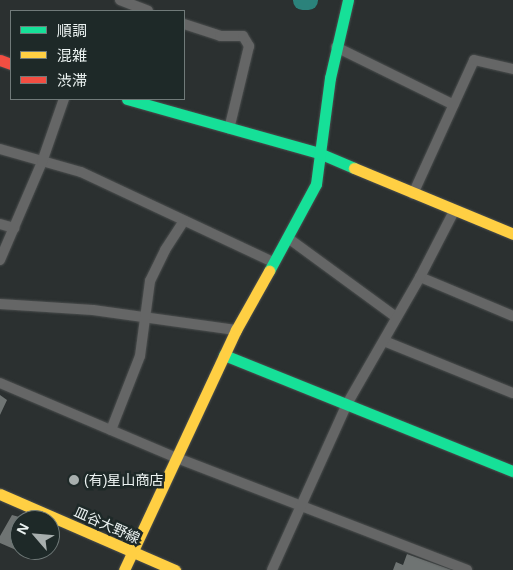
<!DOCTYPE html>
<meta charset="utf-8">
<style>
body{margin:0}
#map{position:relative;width:513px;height:570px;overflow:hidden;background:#2b3030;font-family:Helvetica,"Noto Sans JP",sans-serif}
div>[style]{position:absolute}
.river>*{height:19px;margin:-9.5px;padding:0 9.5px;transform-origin:9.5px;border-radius:9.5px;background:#2b827b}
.building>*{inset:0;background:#6f7473}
.roads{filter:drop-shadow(0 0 1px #4b4e4e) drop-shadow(0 0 1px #4b4e4e)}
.street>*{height:10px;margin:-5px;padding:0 5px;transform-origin:5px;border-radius:5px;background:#656666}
.fast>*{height:11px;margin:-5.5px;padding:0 5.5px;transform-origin:5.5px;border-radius:5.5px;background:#16e098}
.slow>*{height:11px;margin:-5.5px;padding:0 5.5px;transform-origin:5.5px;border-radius:5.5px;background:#ffcf43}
.jam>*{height:11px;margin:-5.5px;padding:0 5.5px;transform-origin:5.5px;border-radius:5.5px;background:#f24e42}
.dots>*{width:14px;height:14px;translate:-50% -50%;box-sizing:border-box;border:2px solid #1e2928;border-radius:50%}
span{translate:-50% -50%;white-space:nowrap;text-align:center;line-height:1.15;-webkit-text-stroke:5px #1e2928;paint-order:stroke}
.poi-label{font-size:14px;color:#ecf3f2}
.left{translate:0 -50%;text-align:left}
.street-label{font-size:14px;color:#ecf3f2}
.legend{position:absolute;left:10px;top:10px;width:175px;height:90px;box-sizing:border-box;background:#1e2928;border:1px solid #707a79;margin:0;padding:6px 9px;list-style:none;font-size:15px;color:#ecf3f2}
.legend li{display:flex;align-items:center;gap:10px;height:25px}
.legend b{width:25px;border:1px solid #707a79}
.north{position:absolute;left:10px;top:510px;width:50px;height:50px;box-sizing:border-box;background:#1e2928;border:1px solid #707a79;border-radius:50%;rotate:297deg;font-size:14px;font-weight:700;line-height:20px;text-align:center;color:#ecf3f2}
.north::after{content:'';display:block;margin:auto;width:18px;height:22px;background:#a8afae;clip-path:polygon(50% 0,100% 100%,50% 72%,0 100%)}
</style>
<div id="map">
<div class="river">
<i style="left:302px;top:0;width:6px"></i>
</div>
<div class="building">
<i style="clip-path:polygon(0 395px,7px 400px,0 415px)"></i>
<i style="clip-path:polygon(12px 515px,30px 520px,20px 520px,20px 550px,25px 550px,23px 553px,0 543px,0 536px)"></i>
<i style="clip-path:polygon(407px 554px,452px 570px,393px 570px,396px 562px,403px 565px)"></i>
</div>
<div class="roads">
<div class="street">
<i style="left:120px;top:0;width:30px;rotate:21deg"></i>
<i style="left:184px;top:24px;width:38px;rotate:18deg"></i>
<i style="left:220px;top:36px;width:23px"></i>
<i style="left:243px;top:36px;width:12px;rotate:59deg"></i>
<i style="left:249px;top:46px;width:85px;rotate:103.5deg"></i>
<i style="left:336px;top:47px;width:131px;rotate:26.2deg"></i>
<i style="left:0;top:149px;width:84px;rotate:15.9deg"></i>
<i style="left:81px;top:172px;width:212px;rotate:25.1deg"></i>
<i style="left:413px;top:194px;width:147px;rotate:-65.5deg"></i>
<i style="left:474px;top:60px;width:40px;rotate:13deg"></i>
<i style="left:0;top:224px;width:15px;rotate:16deg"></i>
<i style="left:288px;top:238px;width:134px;rotate:36.2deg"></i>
<i style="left:0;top:260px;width:107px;rotate:-66.8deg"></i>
<i style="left:42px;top:162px;width:67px;rotate:-70.8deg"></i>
<i style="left:420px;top:277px;width:101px;rotate:22.8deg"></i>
<i style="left:0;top:304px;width:93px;rotate:3.7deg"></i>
<i style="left:93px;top:310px;width:144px;rotate:8deg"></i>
<i style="left:384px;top:341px;width:139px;rotate:22deg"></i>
<i style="left:0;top:383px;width:192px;rotate:23deg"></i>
<i style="left:177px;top:458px;width:311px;rotate:21.1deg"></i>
<i style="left:111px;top:430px;width:79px;rotate:-68.6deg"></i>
<i style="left:140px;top:356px;width:76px;rotate:-82.4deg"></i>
<i style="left:150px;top:281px;width:34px;rotate:-64deg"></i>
<i style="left:165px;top:250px;width:35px;rotate:-57deg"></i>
<i style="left:272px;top:570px;width:182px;rotate:-65.7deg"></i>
<i style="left:347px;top:404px;width:146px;rotate:-60.1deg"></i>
<i style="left:420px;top:277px;width:74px;rotate:-62.7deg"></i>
</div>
<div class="fast">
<i style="left:127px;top:99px;width:199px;rotate:15.7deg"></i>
<i style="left:319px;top:153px;width:38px;rotate:23deg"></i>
<i style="left:269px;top:271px;width:99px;rotate:-61.6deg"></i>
<i style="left:316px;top:184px;width:107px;rotate:-82.5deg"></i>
<i style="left:330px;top:78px;width:80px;rotate:-77deg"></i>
<i style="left:224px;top:355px;width:311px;rotate:21.9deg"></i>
</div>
<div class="slow">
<i style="left:354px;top:168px;width:172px;rotate:22.5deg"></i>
<i style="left:0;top:494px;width:191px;rotate:23.5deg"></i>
<i style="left:124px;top:570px;width:265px;rotate:-65deg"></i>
<i style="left:236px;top:330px;width:68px;rotate:-60.8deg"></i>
</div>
<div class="jam">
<i style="left:0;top:60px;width:12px;rotate:20deg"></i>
</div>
</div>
<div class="dots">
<i style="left:74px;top:480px;background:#a8afae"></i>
</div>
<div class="poi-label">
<span class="left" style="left:84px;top:480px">(有)星山商店</span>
</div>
<div class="street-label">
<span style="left:107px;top:525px;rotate:24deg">皿谷大野線</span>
</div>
<ul class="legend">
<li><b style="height:6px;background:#16e098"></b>順調</li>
<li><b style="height:6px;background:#ffcf43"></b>混雑</li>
<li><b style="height:6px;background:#f24e42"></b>渋滞</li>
</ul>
<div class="north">N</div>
</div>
